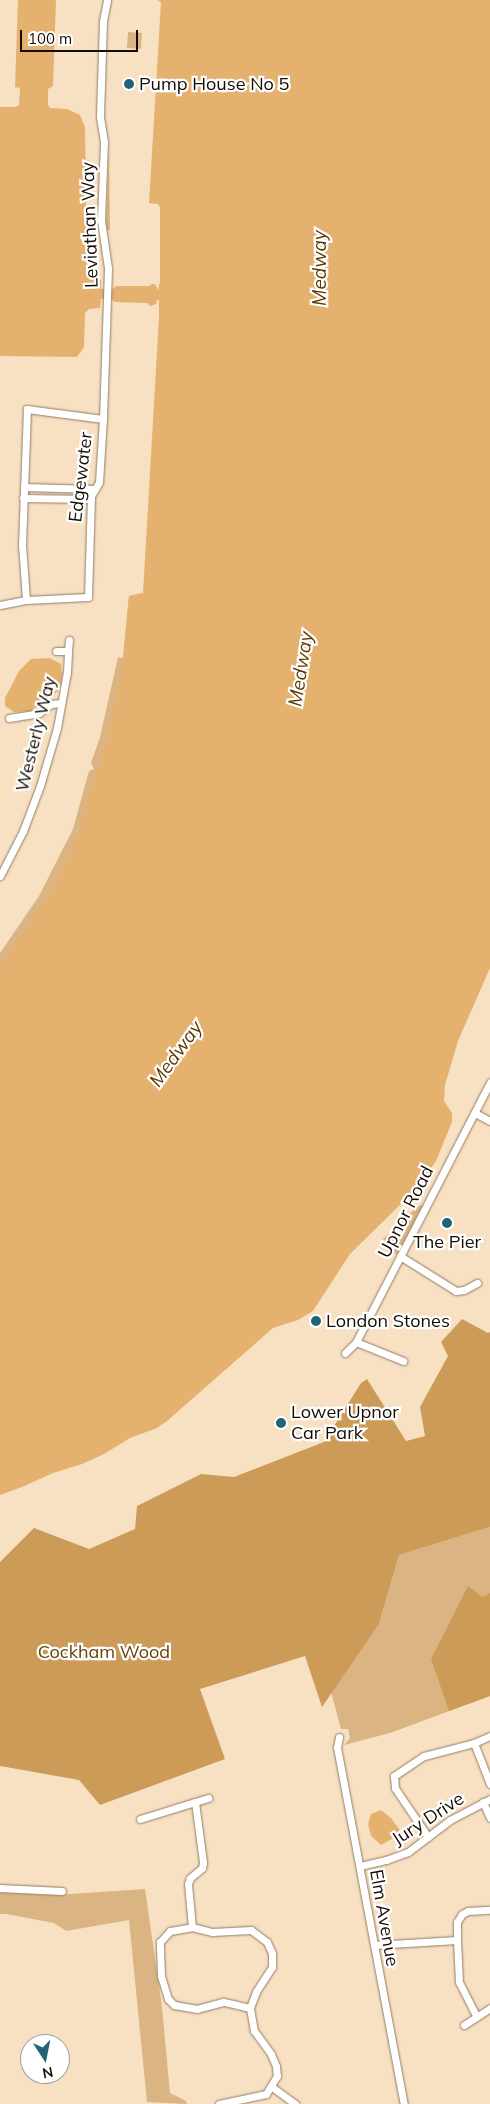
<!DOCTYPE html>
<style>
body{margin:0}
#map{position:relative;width:490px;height:2104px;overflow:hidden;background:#f8e0c3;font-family:Mulish,sans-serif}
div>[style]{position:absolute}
.green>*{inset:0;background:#dbb483;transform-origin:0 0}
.forest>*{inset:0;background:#cd9b58}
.water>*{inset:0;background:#e4b16e}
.roads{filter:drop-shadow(0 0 1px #917c61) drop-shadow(0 0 1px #917c61)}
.street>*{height:7px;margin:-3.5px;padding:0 3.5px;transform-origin:3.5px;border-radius:3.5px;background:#fff}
.dots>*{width:14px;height:14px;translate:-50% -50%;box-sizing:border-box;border:2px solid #fff;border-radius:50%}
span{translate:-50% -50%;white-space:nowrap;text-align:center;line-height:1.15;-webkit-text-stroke:4.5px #fff;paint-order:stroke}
.poi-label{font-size:18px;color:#140c04}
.left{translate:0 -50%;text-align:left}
.street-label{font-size:18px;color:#140c04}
.park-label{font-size:18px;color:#65430e}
.water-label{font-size:19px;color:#5c3b02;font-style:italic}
.north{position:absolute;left:20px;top:2034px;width:50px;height:50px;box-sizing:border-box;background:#fff;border:1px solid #a19e9b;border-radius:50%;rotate:169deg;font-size:14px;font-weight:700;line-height:20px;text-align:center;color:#140c04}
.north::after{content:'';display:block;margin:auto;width:18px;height:22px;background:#236378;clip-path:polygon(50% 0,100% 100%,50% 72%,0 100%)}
.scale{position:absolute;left:20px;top:30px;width:118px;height:22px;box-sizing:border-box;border:2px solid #140c04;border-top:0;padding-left:6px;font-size:15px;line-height:18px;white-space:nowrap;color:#140c04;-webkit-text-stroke:4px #fff;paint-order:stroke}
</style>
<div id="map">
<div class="green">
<i style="left:128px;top:32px;width:14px;height:16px;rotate:4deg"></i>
<i style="clip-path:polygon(109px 150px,110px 230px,107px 230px,106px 228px)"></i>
<i style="clip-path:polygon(143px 593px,122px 782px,0 1008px,0 953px,39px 896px,73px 829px,89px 771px,94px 769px,91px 763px,100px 737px,118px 657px,123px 658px,129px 596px)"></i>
<i style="clip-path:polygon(424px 1204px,397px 1255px,383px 1239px,417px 1207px)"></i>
<i style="clip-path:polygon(490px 1527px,490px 1696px,390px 1733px,344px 1745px,350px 1738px,348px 1729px,341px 1729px,331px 1692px,379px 1624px,399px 1555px)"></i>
<i style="clip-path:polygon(145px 1889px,162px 2007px,170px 2093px,186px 2101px,187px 2104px,147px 2102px,129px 1920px,66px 1931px,54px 1923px,6px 1914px,0 1914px,0 1893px,55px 1895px)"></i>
</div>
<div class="forest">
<i style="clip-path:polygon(462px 1319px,488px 1333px,490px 1332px,490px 1527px,399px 1555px,379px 1624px,322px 1707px,305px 1656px,200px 1689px,225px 1759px,100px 1805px,79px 1780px,0 1766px,0 1562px,34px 1528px,89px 1549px,135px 1529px,137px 1506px,201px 1474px,234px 1477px,324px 1442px,361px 1383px,367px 1379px,406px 1441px,425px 1436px,420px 1407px,448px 1356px,441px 1342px)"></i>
<i style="clip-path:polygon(468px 1586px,482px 1597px,490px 1593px,490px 1696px,449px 1711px,431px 1659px)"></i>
</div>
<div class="water">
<i style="clip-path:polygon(18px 0,56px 0,53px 86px,48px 89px,48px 105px,50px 108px,67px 109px,80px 115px,85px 127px,87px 274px,92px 279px,101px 280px,101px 289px,112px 290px,116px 286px,149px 286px,152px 284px,155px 284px,158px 290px,160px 282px,160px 207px,158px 204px,149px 203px,161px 2px,157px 0,490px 0,490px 968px,458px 1041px,445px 1085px,444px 1101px,452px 1113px,452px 1122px,436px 1161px,418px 1187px,350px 1254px,313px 1311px,298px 1320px,273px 1328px,167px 1421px,157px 1428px,130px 1438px,104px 1454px,82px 1464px,53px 1473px,22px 1487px,0 1495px,0 966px,51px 892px,77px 838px,108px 736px,122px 669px,129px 596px,143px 593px,159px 317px,159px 300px,157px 300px,156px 304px,150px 306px,147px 303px,115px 302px,112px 300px,101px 299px,100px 308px,89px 309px,85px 313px,84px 347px,77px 357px,0 356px,0 107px,16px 107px,19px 105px,20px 88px,15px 87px)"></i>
<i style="clip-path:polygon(50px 658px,61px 664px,62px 675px,60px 688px,54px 695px,31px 711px,14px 712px,5px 706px,5px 698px,19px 671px,31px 659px)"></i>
<i style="clip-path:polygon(381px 1810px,391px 1818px,402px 1833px,381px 1845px,371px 1836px,368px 1824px,371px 1814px)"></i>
</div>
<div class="roads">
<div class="street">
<i style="left:103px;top:419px;width:151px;rotate:-88.1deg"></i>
<i style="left:108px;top:268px;width:49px;rotate:-98.3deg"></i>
<i style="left:101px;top:220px;width:78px;rotate:-87.8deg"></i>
<i style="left:104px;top:142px;width:26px;rotate:-99deg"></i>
<i style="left:100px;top:116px;width:95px;rotate:-88.2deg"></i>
<i style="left:103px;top:21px;width:21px;rotate:-79deg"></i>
<i style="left:24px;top:487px;width:71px;rotate:1.6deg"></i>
<i style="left:23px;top:498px;width:68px;rotate:0.8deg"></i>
<i style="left:0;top:605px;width:26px;rotate:-11deg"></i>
<i style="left:26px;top:600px;width:62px;rotate:-2.8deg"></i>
<i style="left:88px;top:597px;width:101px;rotate:-88.3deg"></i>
<i style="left:91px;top:496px;width:16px;rotate:-60deg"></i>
<i style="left:99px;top:482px;width:63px;rotate:-86.4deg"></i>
<i style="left:103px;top:419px;width:77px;rotate:-172.5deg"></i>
<i style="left:27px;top:409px;width:136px;rotate:92.1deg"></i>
<i style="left:22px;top:545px;width:55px;rotate:85.8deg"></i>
<i style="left:68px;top:651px;width:11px;rotate:-85deg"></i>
<i style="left:9px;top:718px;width:30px;rotate:-9deg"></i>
<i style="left:39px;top:713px;width:15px;rotate:-37deg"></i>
<i style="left:51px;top:704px;width:10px;rotate:-6deg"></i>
<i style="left:0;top:876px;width:51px;rotate:-62.9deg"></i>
<i style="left:23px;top:831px;width:48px;rotate:-69.3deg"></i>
<i style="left:40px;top:786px;width:60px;rotate:-73.7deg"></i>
<i style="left:57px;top:728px;width:57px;rotate:-79.9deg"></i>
<i style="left:67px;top:672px;width:21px;rotate:-87deg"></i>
<i style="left:68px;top:651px;width:12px;rotate:180deg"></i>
<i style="left:475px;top:1113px;width:17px;rotate:28deg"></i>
<i style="left:400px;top:1256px;width:66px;rotate:32deg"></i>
<i style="left:456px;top:1291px;width:8px;rotate:-7deg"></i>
<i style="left:464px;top:1290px;width:15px;rotate:-28deg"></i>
<i style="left:356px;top:1342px;width:51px;rotate:22deg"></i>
<i style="left:345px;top:1353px;width:16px;rotate:-45deg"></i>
<i style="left:356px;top:1342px;width:292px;rotate:-62.7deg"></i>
<i style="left:339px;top:1737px;width:10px;rotate:101deg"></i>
<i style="left:337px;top:1747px;width:363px;rotate:79.4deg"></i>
<i style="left:474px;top:1743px;width:44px;rotate:68.7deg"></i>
<i style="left:195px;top:1802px;width:14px;rotate:-17deg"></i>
<i style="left:483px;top:1802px;width:17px;rotate:66deg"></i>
<i style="left:140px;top:1819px;width:58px;rotate:-17.2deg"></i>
<i style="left:195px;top:1802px;width:61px;rotate:82.4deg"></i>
<i style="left:203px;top:1862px;width:6px;rotate:99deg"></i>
<i style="left:202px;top:1868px;width:16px;rotate:140deg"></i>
<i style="left:190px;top:1878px;width:6px;rotate:108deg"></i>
<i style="left:188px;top:1884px;width:43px;rotate:84.7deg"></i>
<i style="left:428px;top:1837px;width:59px;rotate:-124deg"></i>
<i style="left:395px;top:1788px;width:12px;rotate:-95deg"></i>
<i style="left:394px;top:1776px;width:36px;rotate:-34deg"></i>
<i style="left:424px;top:1756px;width:52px;rotate:-14.6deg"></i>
<i style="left:474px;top:1743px;width:17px;rotate:-24deg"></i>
<i style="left:360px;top:1866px;width:27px;rotate:-13deg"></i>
<i style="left:386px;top:1860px;width:23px;rotate:-20deg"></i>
<i style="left:408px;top:1852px;width:53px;rotate:-37.3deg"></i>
<i style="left:450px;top:1820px;width:45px;rotate:-27.7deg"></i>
<i style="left:0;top:1888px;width:62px;rotate:2.8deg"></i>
<i style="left:192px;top:1927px;width:21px;rotate:14deg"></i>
<i style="left:212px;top:1932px;width:39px;rotate:-3deg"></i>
<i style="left:251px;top:1930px;width:20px;rotate:37deg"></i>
<i style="left:267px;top:1942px;width:12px;rotate:66deg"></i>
<i style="left:272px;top:1953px;width:14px;rotate:90deg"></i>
<i style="left:272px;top:1967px;width:30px;rotate:123deg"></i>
<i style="left:256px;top:1992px;width:17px;rotate:111deg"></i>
<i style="left:250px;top:2008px;width:28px;rotate:-167deg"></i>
<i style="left:223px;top:2002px;width:27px;rotate:165deg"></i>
<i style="left:197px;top:2009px;width:23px;rotate:-170deg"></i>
<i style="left:174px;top:2005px;width:8px;rotate:-135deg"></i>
<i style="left:168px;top:1999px;width:24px;rotate:-107deg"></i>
<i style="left:161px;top:1976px;width:34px;rotate:-92deg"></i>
<i style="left:160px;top:1942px;width:15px;rotate:-48deg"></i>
<i style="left:170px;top:1931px;width:22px;rotate:-10deg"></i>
<i style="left:457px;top:1940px;width:42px;rotate:87.3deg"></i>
<i style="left:459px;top:1982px;width:39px;rotate:63deg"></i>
<i style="left:374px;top:1945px;width:83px;rotate:-3.4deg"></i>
<i style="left:457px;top:1940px;width:18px;rotate:-90deg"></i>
<i style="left:457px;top:1922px;width:9px;rotate:-58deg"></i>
<i style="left:462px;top:1914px;width:7px;rotate:-27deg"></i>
<i style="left:468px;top:1911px;width:22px;rotate:-3deg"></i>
<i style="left:464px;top:2025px;width:31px;rotate:-33deg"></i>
<i style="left:272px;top:2087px;width:29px;rotate:36deg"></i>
<i style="left:219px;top:2104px;width:48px;rotate:-12deg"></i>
<i style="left:266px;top:2094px;width:21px;rotate:-59deg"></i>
<i style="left:277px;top:2076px;width:10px;rotate:-96deg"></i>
<i style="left:276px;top:2066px;width:13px;rotate:-113deg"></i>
<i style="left:271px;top:2054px;width:29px;rotate:-126deg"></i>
<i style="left:254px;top:2031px;width:23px;rotate:-100deg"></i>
</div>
</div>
<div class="dots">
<i style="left:129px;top:84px;background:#236378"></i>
<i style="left:447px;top:1223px;background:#236378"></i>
<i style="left:316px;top:1321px;background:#236378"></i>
<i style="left:281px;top:1423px;background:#236378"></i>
</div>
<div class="poi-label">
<span class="left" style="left:139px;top:84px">Pump House No 5</span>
<span style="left:447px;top:1242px">The Pier</span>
<span class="left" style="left:326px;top:1321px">London Stones</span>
<span class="left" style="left:291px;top:1423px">Lower Upnor<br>Car Park</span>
</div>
<div class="street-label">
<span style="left:90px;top:225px;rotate:-92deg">Leviathan Way</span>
<span style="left:81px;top:477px;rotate:-83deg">Edgewater</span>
<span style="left:36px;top:734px;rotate:-76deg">Westerly Way</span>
<span style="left:406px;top:1212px;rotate:-63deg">Upnor Road</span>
<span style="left:428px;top:1819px;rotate:-33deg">Jury Drive</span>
<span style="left:384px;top:1918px;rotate:80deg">Elm Avenue</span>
</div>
<div class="park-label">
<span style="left:104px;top:1652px">Cockham Wood</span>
</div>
<div class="water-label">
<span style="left:320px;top:268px;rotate:-90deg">Medway</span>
<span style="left:301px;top:669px;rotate:-81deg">Medway</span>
<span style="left:176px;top:1054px;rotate:-54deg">Medway</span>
</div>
<div class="north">N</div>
<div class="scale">100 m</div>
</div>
